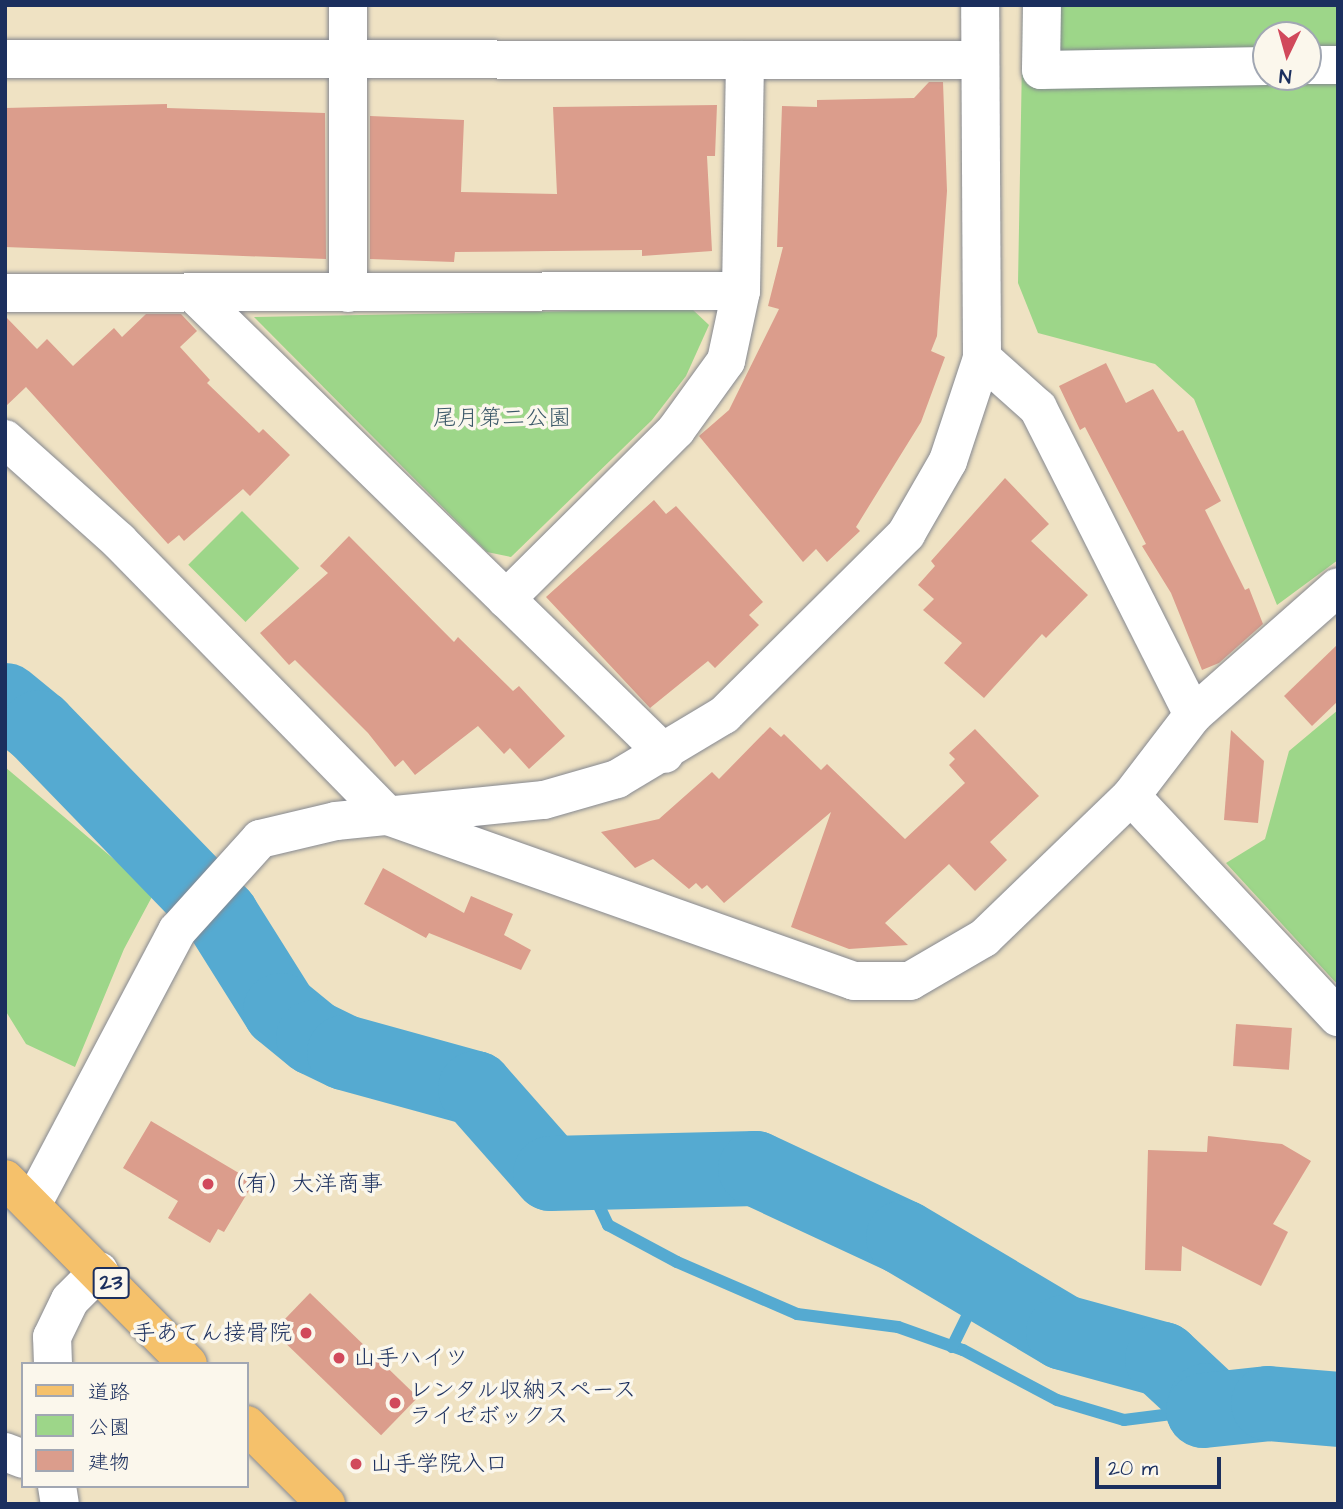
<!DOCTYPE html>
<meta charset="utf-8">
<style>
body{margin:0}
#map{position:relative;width:1343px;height:1509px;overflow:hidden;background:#efe2c3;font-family:"Architects Daughter","Klee One",sans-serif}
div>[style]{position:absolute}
.green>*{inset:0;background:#9dd689;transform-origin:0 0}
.stream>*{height:12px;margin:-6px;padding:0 6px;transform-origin:6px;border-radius:6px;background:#55aad1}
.river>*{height:75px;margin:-37.5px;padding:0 37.5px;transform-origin:37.5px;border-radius:37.5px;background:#55aad1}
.building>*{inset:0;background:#db9d8c;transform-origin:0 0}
.roads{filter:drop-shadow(0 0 2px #858890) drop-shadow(0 0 2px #858890)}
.minor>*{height:38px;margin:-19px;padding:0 19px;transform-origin:19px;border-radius:19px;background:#fff}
.major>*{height:38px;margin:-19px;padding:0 19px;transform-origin:19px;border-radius:19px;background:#f5c16b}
.dots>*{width:19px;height:19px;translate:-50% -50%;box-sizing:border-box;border:4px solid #fbf7ec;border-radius:50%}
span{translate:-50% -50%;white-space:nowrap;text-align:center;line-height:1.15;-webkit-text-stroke:7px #fbf7ec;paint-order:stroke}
.shield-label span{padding:2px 5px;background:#fbf7ec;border:2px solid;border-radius:5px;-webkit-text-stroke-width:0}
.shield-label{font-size:21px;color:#1b2f5e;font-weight:700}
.park-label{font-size:23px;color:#3c5969}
.poi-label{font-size:23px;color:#1b2f5e}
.left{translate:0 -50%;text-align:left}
.right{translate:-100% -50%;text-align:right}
.frame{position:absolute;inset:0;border:7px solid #1b2f5e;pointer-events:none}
.legend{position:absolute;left:21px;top:1362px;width:228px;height:126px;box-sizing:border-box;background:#fbf7ec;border:2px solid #a1a7b3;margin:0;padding:9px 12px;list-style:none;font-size:21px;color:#1b2f5e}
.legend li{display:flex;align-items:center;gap:14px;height:35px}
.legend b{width:35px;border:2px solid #a1a7b3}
.north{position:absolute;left:1252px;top:21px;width:70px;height:70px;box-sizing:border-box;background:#fbf7ec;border:2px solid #a1a7b3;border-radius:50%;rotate:185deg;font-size:19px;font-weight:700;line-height:28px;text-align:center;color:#1b2f5e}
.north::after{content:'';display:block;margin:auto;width:24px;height:32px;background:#d1495b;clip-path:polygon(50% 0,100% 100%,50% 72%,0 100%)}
.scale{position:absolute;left:1095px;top:1457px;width:126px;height:32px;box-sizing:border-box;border:4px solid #1b2f5e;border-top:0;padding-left:9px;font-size:21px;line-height:24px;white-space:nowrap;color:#1b2f5e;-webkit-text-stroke:5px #fbf7ec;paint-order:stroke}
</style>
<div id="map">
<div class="green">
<i style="clip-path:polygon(evenodd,1023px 5px,1338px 5px,1338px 560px,1277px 605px,1194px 399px,1155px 364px,1038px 333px,1018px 283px,1023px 5px,1266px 35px,1308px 35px,1308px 77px,1266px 77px,1266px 35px)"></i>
<i style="clip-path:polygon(692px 309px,709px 325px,686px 376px,652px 420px,511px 557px,487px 552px,254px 317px)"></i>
<i style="left:242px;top:511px;width:81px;height:76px;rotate:45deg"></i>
<i style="clip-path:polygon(1338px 710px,1338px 985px,1226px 863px,1265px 839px,1289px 751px)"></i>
<i style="clip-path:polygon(5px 767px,154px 893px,124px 949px,75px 1067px,26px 1044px,5px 1010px)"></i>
</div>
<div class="stream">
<i style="left:583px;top:1172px;width:59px;rotate:64.7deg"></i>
<i style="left:608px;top:1225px;width:78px;rotate:28.2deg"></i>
<i style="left:677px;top:1262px;width:131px;rotate:23.4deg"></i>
<i style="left:797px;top:1314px;width:102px;rotate:7.3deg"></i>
<i style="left:898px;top:1327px;width:69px;rotate:19.5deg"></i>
<i style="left:963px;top:1350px;width:106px;rotate:28deg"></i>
<i style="left:1057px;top:1400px;width:70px;rotate:16.6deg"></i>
<i style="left:1124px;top:1420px;width:80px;rotate:-7.2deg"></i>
<i style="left:952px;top:1347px;width:70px;rotate:-63.8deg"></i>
</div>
<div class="river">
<i style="left:5px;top:700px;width:43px;rotate:39.3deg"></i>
<i style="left:38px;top:727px;width:263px;rotate:45.9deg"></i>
<i style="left:221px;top:916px;width:111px;rotate:57.9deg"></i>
<i style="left:280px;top:1010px;width:43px;rotate:39.3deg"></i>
<i style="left:313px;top:1037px;width:34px;rotate:26deg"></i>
<i style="left:344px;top:1052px;width:136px;rotate:15.4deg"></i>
<i style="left:475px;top:1088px;width:113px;rotate:48.6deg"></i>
<i style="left:550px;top:1173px;width:205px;rotate:-1.4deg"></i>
<i style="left:755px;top:1168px;width:163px;rotate:25deg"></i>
<i style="left:903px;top:1237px;width:186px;rotate:30.7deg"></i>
<i style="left:1063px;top:1332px;width:103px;rotate:15.3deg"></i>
<i style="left:1162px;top:1359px;width:60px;rotate:43deg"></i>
<i style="left:1206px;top:1400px;width:10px;rotate:107deg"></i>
<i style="left:1203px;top:1410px;width:65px;rotate:-6.1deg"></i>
<i style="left:1268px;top:1403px;width:70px;rotate:4.9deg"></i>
</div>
<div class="building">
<i style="clip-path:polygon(929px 82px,943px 82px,947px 191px,937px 336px,931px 351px,945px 357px,921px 422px,856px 527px,860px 531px,827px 562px,816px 549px,803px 562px,699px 436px,729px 410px,779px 309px,768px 306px,783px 247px,777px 247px,782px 106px,817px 107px,817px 100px,914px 98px)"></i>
<i style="clip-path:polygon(167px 104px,167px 108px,325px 113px,326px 259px,5px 247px,5px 108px)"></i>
<i style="clip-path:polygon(717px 105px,715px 156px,707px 156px,712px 251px,642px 256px,642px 250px,455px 252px,454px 262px,370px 259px,370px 116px,464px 120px,461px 192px,557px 194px,553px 107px)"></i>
<i style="clip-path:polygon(146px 314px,181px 314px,197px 331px,180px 347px,210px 380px,207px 383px,259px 433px,263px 429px,290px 455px,250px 496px,243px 489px,184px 541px,179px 535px,168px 544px,26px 387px,5px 407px,5px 316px,37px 349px,47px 339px,73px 366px,114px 328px,122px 337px)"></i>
<i style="clip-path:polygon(1106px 363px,1126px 403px,1153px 389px,1178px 432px,1183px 430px,1221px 501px,1205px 510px,1245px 590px,1249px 588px,1263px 624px,1219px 663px,1202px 670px,1171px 593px,1142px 546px,1146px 544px,1085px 427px,1080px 430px,1059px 386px)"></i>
<i style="clip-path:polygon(1005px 478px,1049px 524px,1031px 541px,1088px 595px,1046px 638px,1042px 634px,984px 698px,944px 663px,962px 643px,923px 610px,934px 599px,918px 585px,935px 566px,931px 561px)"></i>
<i style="clip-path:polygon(654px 500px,666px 514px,676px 506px,763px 602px,749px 615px,759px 625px,715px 668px,708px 661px,650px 708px,546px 597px)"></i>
<i style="clip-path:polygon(349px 536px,454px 642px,458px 637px,513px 691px,519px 686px,565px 736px,529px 769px,510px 748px,504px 754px,478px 726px,415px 775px,403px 760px,395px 767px,368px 733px,295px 660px,289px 665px,260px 633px,328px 573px,320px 566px)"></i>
<i style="clip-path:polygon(1338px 644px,1338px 701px,1312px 726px,1284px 696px)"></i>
<i style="clip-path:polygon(770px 727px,781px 737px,784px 734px,821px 770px,827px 764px,905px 839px,965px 783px,949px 765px,955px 759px,949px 753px,975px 729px,1039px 796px,990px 842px,1007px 860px,975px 891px,949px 864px,885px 923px,908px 945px,849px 949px,791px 927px,831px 812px,724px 903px,707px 885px,702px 889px,696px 883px,689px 889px,653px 859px,635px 868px,601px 832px,659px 819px,712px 772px,719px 779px)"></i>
<i style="clip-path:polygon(1231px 730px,1264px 761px,1258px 823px,1224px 820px)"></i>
<i style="clip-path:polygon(383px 868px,464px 913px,471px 896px,513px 914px,504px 935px,531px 950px,521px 970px,429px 933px,426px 938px,364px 904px)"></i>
<i style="left:1236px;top:1024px;width:56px;height:42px;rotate:4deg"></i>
<i style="clip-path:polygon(151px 1121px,254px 1182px,224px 1232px,218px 1229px,210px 1243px,168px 1218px,178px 1201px,123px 1168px)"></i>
<i style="clip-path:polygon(1208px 1136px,1282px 1144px,1311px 1161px,1273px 1224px,1288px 1232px,1261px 1286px,1182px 1246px,1181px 1271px,1145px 1270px,1148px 1150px,1207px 1152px)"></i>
<i style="left:310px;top:1293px;width:150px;height:53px;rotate:44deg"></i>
</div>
<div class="roads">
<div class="minor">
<i style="left:1042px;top:5px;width:65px;rotate:90.9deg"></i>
<i style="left:1041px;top:70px;width:225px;rotate:-1deg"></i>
<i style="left:5px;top:59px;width:975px;rotate:0.06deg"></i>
<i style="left:1308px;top:65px;width:30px"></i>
<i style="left:5px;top:293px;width:736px;rotate:-0.16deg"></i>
<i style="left:348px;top:293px;width:288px;rotate:-90deg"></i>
<i style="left:194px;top:294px;width:658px;rotate:44.32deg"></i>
<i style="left:982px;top:358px;width:75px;rotate:41.8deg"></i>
<i style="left:1038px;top:408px;width:344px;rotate:63.2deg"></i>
<i style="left:5px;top:439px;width:153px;rotate:41.8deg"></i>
<i style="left:119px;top:541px;width:385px;rotate:45.6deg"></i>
<i style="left:388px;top:816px;width:494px;rotate:19.5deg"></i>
<i style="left:854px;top:981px;width:56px"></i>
<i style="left:910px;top:981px;width:86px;rotate:-30.2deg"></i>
<i style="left:984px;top:938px;width:204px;rotate:-44deg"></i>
<i style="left:1131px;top:796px;width:102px;rotate:-52.6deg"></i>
<i style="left:1193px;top:715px;width:193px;rotate:-41.4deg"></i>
<i style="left:506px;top:599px;width:240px;rotate:-44.8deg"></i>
<i style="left:676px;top:430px;width:85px;rotate:-54.1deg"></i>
<i style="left:726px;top:361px;width:72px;rotate:-77.9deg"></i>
<i style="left:741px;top:291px;width:231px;rotate:-89deg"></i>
<i style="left:1131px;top:796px;width:303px;rotate:46.9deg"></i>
<i style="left:33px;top:1203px;width:308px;rotate:-62.1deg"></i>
<i style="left:177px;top:931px;width:124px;rotate:-47.9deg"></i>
<i style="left:260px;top:839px;width:78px;rotate:-13.3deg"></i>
<i style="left:336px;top:821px;width:209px;rotate:-5.8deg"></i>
<i style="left:544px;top:800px;width:76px;rotate:-16deg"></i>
<i style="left:617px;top:779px;width:125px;rotate:-30.9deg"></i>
<i style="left:724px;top:715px;width:257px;rotate:-44.8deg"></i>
<i style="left:906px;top:534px;width:84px;rotate:-60.1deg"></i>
<i style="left:948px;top:461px;width:108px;rotate:-71.7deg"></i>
<i style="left:982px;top:358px;width:353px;rotate:-90.3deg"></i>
<i style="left:53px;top:1364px;width:27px;rotate:-92deg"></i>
<i style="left:52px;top:1337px;width:41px;rotate:-64.1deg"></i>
<i style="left:70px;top:1300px;width:41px;rotate:-45deg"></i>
<i style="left:5px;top:1452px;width:19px;rotate:21deg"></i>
<i style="left:57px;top:1486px;width:18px;rotate:81deg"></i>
</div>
<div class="major">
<i style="left:5px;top:1179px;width:260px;rotate:45.3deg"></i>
<i style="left:247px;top:1425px;width:112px;rotate:45deg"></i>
</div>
</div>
<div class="dots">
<i style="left:208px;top:1184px;background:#d1495b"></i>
<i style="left:306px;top:1333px;background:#d1495b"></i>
<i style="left:339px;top:1358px;background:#d1495b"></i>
<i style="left:395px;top:1403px;background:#d1495b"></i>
<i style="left:356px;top:1464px;background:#d1495b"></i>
</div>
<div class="shield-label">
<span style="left:111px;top:1283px">23</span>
</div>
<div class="park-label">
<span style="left:502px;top:418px">尾月第二公園</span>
</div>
<div class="poi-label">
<span class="left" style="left:222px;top:1184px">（有）大洋商事</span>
<span class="right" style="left:292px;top:1333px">手あてん接骨院</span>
<span class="left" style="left:353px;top:1358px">山手ハイツ</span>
<span class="left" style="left:409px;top:1403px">レンタル収納スペース<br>ライゼボックス</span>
<span class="left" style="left:370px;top:1464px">山手学院入口</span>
</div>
<div class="frame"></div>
<ul class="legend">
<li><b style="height:9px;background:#f5c16b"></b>道路</li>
<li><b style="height:19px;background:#9dd689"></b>公園</li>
<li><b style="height:19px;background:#db9d8c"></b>建物</li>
</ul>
<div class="north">N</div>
<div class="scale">20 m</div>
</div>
